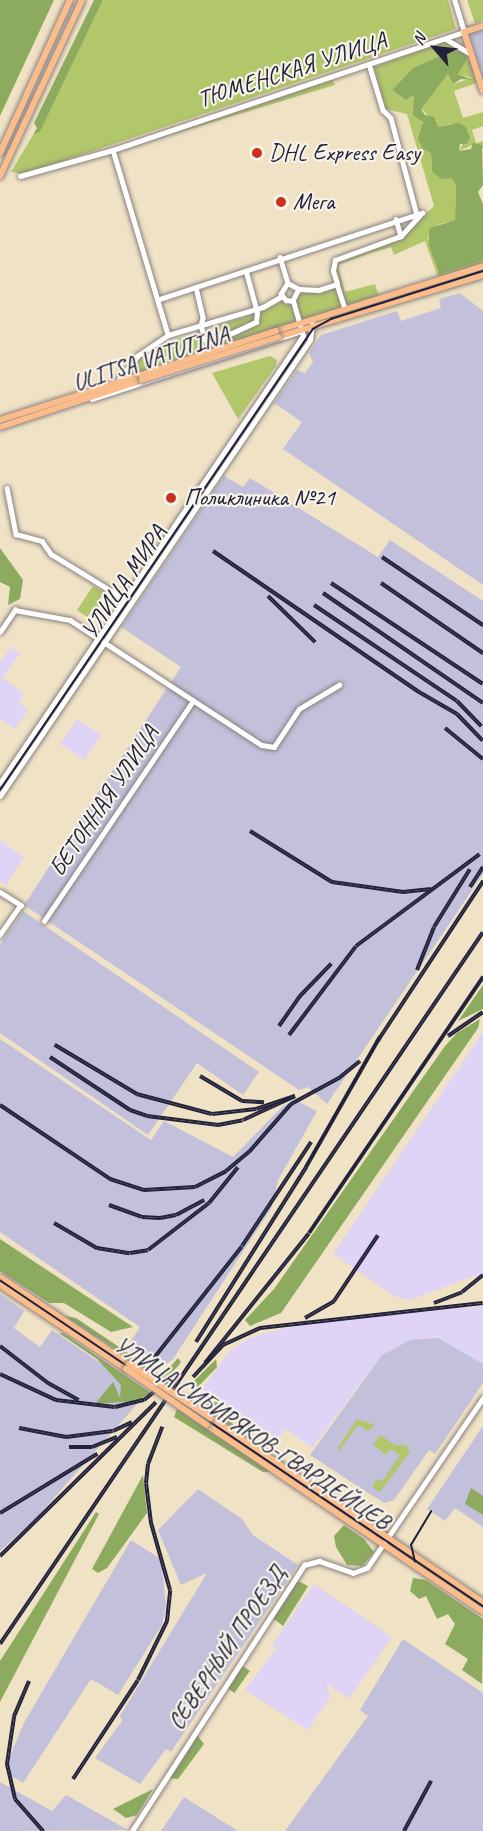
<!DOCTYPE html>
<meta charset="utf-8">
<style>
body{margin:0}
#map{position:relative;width:483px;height:1831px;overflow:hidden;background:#f0e2c5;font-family:Caveat,sans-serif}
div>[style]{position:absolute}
.built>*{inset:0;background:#dfd4f5;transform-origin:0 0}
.industrial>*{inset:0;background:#c3c0db}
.green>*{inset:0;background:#b2c66a}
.forest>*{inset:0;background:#8dab5e;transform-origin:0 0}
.roads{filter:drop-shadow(0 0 2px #898280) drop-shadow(0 0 2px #898280)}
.minor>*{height:4.5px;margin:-2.25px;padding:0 2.25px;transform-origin:2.25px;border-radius:2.25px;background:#fff}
.major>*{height:6px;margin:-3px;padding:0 3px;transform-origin:3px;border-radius:3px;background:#fabc8b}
.tram>*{height:1.5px;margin:-0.75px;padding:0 0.75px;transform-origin:0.75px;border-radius:0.75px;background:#22223b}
.rail>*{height:4px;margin-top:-2px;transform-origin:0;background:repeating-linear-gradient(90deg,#f7f3e8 0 4.5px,#22223b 0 9px);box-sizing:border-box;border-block:2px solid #22223b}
.bridges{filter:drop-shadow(0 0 2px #898280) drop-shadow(0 0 2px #898280)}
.major-bridge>*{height:6px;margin:-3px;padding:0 3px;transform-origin:3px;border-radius:3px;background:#fabc8b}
.dots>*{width:16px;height:16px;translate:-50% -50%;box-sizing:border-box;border:3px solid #f7f3e8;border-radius:50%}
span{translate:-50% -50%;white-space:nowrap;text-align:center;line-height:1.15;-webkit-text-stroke:4.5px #f7f3e8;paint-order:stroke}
.street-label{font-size:24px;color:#22223b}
.poi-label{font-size:24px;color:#22223b}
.left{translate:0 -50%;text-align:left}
.north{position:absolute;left:405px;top:18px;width:60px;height:60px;-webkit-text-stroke:4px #f7f3e8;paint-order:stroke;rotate:298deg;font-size:16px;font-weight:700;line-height:24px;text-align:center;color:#22223b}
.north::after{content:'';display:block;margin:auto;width:21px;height:27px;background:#22223b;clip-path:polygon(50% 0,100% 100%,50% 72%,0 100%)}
</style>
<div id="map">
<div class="built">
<i style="clip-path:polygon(11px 647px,20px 653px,3px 678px,24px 694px,19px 703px,28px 710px,15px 729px,0 719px,0 663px)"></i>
<i style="left:77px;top:719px;width:29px;height:30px;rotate:34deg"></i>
<i style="clip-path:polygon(0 840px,24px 857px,6px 885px,0 881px)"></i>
<i style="clip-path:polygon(483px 1032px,483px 1277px,473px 1276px,411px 1300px,396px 1297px,333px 1254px)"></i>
<i style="clip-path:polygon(483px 1306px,483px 1364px,410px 1340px,382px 1355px,312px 1448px,285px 1429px,278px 1439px,202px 1390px,229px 1351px,248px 1339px,269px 1332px,315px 1322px)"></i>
<i style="clip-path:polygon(314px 1584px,392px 1637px,349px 1699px,327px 1684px,330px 1697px,308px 1730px,245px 1690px,276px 1649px,272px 1645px)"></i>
</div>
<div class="industrial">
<i style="clip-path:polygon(483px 29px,483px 78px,469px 33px)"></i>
<i style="clip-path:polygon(460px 293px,483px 311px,483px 585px,283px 449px,302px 422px,274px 403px,297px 370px,305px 373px,313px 362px,309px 353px,321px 335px,397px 311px,401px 321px,441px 308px,439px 299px)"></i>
<i style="clip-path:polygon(224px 476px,243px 487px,250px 478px,378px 557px,390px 540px,483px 601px,483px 874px,327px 1104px,308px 1087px,299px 1090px,24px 905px,181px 667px,121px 627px)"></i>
<i style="clip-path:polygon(23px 911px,259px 1072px,243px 1095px,197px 1063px,148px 1135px,0 1033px,0 944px)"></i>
<i style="clip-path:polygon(0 1039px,151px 1140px,164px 1121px,233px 1157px,283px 1106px,295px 1100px,317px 1111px,278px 1180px,272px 1207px,173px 1359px,166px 1364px,152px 1365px,127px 1348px,140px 1327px,0 1232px)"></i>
<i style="clip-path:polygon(0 1294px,24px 1311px,14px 1328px,40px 1347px,52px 1330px,146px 1394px,38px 1516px,0 1551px)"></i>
<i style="clip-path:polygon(438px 1338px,483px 1364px,483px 1383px,435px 1454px,429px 1450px,394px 1500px,384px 1503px,310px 1455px,382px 1355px,410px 1340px)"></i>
<i style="clip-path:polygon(483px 1426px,483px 1527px,455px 1508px,445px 1521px,427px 1509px)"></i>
<i style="clip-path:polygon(198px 1489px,242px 1519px,253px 1535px,298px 1565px,171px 1752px,166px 1749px,140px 1784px,95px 1758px,122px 1721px,120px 1716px,207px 1573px,181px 1585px,158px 1530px)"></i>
<i style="clip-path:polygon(131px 1540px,161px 1559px,166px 1605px,162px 1625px,118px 1695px,91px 1679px,23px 1783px,10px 1775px,8px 1760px,25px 1721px)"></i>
<i style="clip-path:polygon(403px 1639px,483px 1693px,483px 1831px,285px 1831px,368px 1716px,360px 1710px)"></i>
<i style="clip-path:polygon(0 1782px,52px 1811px,66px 1795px,128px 1830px,0 1831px)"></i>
<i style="clip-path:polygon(184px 1797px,238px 1831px,161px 1831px)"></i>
</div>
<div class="green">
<i style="clip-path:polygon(103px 0,448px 0,456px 29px,24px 174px,11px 172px,33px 135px,40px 132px)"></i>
<i style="clip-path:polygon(467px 0,483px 0,483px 20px,475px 23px)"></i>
<i style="clip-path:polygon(448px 40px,468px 53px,477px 83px,454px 91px,463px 118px,483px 112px,483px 126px,472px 130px,476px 143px,483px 141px,483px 149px,475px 144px,459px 151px,469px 132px,452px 124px,438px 127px,421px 108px,448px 74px,453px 84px,472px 78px,458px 74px,460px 52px,453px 50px,413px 68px,392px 90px,406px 100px,414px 95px,431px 153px,432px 171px,452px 178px,456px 186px,455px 220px,437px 225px,428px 237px,438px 273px,483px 260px,483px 263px,441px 277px,437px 275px,425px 241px,394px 255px,391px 247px,371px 253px,338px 265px,345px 292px,375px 284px,379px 297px,346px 307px,335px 271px,337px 263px,402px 237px,434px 206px,407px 114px,385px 109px,374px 67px)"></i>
<i style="clip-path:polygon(332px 79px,335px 85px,117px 151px,117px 148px)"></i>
<i style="clip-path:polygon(336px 286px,343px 308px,301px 321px,294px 302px,302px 291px)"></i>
<i style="clip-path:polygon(283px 301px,291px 303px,297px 323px,219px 348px,217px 342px,252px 328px,259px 313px)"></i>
<i style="clip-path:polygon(255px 314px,254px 321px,217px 338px,214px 330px,217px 326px)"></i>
<i style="clip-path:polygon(199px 331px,208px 350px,124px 377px,149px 350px)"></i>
<i style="clip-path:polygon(270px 356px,277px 360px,276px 366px,238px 419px,212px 373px)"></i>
<i style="clip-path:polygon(93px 586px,104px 592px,97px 603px,107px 610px,103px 615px,93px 609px,87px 617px,77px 610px)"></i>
<i style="clip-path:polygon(357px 1419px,375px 1425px,368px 1431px,358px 1425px,339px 1451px,337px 1449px)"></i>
<i style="clip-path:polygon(380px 1435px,395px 1445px,406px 1445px,410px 1452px,380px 1492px,373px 1488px,376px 1478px,382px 1482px,400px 1455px,391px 1449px,386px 1455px,373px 1445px)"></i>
</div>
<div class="forest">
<i style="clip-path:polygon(0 0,54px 0,0 116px)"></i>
<i style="clip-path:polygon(94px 0,103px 0,40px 132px,33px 135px,37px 128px,34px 123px)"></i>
<i style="clip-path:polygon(453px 50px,465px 54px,467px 59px,458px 74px,473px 80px,461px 79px,453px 84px,448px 74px,421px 109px,425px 115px,434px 117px,438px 127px,459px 123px,466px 127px,470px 138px,467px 144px,460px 144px,459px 151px,471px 149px,473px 143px,482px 145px,483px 185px,478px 192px,483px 204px,483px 260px,439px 274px,429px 245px,429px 232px,430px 228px,455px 220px,456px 186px,452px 178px,441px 179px,432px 171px,431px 153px,423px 149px,418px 139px,423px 122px,413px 115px,414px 95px,406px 100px,392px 90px,413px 68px)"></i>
<i style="clip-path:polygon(0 548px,23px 580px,20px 599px,8px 605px,10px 587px,0 582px)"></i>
<i style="clip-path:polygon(483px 985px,483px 1009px,458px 1021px)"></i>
<i style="clip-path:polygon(480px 1019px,478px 1028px,281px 1313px,250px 1326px,245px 1320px,274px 1289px,445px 1046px,457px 1033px)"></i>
<i style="clip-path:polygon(0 1239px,133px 1327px,111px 1332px,64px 1303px,49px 1303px,0 1271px)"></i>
<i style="clip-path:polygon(65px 1316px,76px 1318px,162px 1376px,178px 1358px,181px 1362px,167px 1380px,162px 1380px)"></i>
<i style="clip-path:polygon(59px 1333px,63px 1333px,151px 1393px,136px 1401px,95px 1404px,113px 1382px,120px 1398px,121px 1385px,97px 1359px)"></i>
<i style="clip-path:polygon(216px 1359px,217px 1367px,197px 1388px,195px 1396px,207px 1403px,220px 1401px,223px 1406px,217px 1411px,263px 1448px,184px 1395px,193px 1391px,192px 1383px)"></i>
<i style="clip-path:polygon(177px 1409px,209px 1431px,271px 1472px,263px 1472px,174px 1417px)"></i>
<i style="clip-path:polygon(143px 1475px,147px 1513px,107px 1568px,98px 1573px,92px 1569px)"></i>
<i style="clip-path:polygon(471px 1488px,483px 1496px,483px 1515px,465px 1504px)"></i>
<i style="clip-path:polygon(96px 1512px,99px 1514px,0 1702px,0 1661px)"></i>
<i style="clip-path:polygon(344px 1525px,364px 1539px,374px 1552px,362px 1566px,347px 1565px,336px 1547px,334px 1536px)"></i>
<i style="clip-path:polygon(413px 1578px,426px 1580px,483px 1619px,482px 1684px,462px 1670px,468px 1659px,445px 1644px,455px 1624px,448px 1614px,437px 1619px,426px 1596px,419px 1599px,410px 1591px)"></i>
<i style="clip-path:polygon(298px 1581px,308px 1586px,283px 1626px,273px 1618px)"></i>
<i style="left:240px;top:1664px;width:12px;height:27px;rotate:35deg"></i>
<i style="clip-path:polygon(197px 1735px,204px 1744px,178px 1779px,168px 1778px)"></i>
<i style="clip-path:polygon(153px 1789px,137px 1815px,126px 1818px,113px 1809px)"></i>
</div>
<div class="roads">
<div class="minor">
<i style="left:446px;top:39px;width:27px;rotate:31deg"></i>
<i style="left:369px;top:64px;width:48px;rotate:73.1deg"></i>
<i style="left:383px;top:110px;width:11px;rotate:45deg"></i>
<i style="left:391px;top:118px;width:100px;rotate:75deg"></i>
<i style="left:113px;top:150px;width:193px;rotate:73.4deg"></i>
<i style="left:20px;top:176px;width:97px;rotate:-15.6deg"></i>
<i style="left:113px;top:150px;width:370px;rotate:-18.6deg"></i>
<i style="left:464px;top:32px;width:34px;rotate:-107deg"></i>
<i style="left:396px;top:219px;width:18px;rotate:74deg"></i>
<i style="left:280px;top:257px;width:27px;rotate:73deg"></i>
<i style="left:288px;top:283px;width:13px;rotate:122deg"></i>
<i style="left:281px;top:294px;width:8px;rotate:50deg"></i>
<i style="left:286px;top:300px;width:7px;rotate:8deg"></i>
<i style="left:288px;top:283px;width:13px;rotate:29deg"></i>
<i style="left:299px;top:289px;width:13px;rotate:117deg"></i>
<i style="left:337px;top:284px;width:26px;rotate:72deg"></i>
<i style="left:196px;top:287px;width:32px;rotate:77deg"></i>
<i style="left:203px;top:318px;width:8px;rotate:104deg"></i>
<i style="left:201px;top:326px;width:30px;rotate:70deg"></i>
<i style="left:299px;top:289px;width:20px;rotate:3deg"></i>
<i style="left:319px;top:290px;width:19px;rotate:-18deg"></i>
<i style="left:337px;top:284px;width:14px;rotate:-107deg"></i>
<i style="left:333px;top:271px;width:11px;rotate:-80deg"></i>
<i style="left:335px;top:260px;width:70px;rotate:-20deg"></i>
<i style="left:401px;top:236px;width:28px;rotate:-48deg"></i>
<i style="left:160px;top:299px;width:276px;rotate:-18.2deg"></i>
<i style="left:216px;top:352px;width:7px;rotate:-106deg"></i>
<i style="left:214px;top:345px;width:8px;rotate:-50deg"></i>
<i style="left:219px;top:339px;width:41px;rotate:-24.7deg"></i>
<i style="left:256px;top:322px;width:9px;rotate:-84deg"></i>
<i style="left:257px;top:313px;width:42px;rotate:-105deg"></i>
<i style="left:117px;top:382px;width:33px;rotate:-52deg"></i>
<i style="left:137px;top:356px;width:37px;rotate:-34deg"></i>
<i style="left:168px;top:335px;width:99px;rotate:-16.4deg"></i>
<i style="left:263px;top:307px;width:22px;rotate:-30deg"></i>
<i style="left:92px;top:399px;width:217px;rotate:-18deg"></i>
<i style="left:7px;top:488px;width:47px;rotate:78.9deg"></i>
<i style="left:16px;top:534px;width:27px;rotate:15deg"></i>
<i style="left:42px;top:541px;width:16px;rotate:55deg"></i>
<i style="left:51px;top:554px;width:88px;rotate:31.5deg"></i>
<i style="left:0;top:632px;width:27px;rotate:-56deg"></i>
<i style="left:15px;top:610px;width:56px;rotate:10.3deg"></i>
<i style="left:70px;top:620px;width:229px;rotate:33.1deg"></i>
<i style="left:262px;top:745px;width:12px;rotate:9deg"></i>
<i style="left:274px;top:747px;width:45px;rotate:-56.7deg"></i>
<i style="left:299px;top:709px;width:47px;rotate:-31deg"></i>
<i style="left:0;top:783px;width:540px;rotate:-55.87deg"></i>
<i style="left:303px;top:336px;width:36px;rotate:-106deg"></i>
<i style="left:0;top:796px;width:551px;rotate:-55.79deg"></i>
<i style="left:310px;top:340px;width:16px;rotate:-83deg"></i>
<i style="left:0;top:892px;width:25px;rotate:32deg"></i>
<i style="left:21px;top:905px;width:37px;rotate:125deg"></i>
<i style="left:44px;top:921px;width:266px;rotate:-55.9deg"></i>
<i style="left:132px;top:1831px;width:317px;rotate:-57.1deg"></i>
<i style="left:304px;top:1565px;width:16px;rotate:-15deg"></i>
<i style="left:319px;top:1561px;width:36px;rotate:19deg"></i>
<i style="left:353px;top:1573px;width:15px;rotate:-20deg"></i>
<i style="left:367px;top:1568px;width:206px;rotate:-55.7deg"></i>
</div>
<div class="major">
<i style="left:483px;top:26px;width:20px;rotate:162deg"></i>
<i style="left:464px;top:32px;width:62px;rotate:72.1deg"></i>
<i style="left:0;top:153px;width:168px;rotate:-65.4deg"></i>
<i style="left:0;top:176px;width:194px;rotate:-65deg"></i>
<i style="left:276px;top:331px;width:217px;rotate:-17.4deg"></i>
<i style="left:278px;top:337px;width:214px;rotate:-16.8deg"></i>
<i style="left:0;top:420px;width:148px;rotate:-17.7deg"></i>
<i style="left:0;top:427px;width:150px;rotate:-18.3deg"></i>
<i style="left:0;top:1277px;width:156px;rotate:34deg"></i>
<i style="left:0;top:1285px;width:151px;rotate:33.7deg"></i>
<i style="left:211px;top:1418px;width:328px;rotate:34.1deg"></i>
<i style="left:207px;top:1425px;width:333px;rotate:34.1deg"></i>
</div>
</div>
<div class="tram">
<i style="left:0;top:790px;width:557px;rotate:-55.83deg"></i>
<i style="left:313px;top:329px;width:21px;rotate:-29deg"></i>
<i style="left:331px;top:319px;width:159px;rotate:-17.5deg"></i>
<i style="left:0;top:1280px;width:583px;rotate:34.02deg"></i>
<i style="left:415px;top:1562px;width:17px;rotate:-103deg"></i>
<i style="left:411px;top:1545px;width:39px;rotate:-59deg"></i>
</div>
<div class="rail">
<i style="left:213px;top:551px;width:250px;rotate:34.4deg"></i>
<i style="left:419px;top:692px;width:44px;rotate:30.1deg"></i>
<i style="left:457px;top:714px;width:37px;rotate:46deg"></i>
<i style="left:382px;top:557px;width:122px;rotate:34deg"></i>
<i style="left:331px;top:583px;width:182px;rotate:33.6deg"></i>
<i style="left:381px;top:583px;width:124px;rotate:34.5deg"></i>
<i style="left:323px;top:593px;width:194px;rotate:34.5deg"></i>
<i style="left:268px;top:596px;width:66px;rotate:44.4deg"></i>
<i style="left:314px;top:605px;width:172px;rotate:33.9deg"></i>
<i style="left:457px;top:701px;width:35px;rotate:46deg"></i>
<i style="left:445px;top:728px;width:49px;rotate:39.2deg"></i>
<i style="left:250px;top:831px;width:97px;rotate:31.9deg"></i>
<i style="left:332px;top:882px;width:72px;rotate:8deg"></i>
<i style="left:403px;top:892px;width:28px;rotate:-6deg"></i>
<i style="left:470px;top:887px;width:24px;rotate:-57deg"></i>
<i style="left:417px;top:970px;width:46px;rotate:-68.4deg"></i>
<i style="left:434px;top:927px;width:68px;rotate:-58.2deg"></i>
<i style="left:279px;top:1026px;width:37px;rotate:-55deg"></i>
<i style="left:300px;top:996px;width:45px;rotate:-45.9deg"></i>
<i style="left:289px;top:1035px;width:111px;rotate:-53deg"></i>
<i style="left:356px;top:946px;width:154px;rotate:-36.6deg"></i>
<i style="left:448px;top:1036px;width:42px;rotate:-34.4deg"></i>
<i style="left:377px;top:1042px;width:193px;rotate:-56.6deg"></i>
<i style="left:50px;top:1057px;width:96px;rotate:33.5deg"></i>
<i style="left:130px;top:1110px;width:18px;rotate:19deg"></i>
<i style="left:147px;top:1116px;width:72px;rotate:7.2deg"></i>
<i style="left:218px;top:1125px;width:25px;rotate:-11deg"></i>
<i style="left:243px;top:1120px;width:57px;rotate:-24.8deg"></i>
<i style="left:295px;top:1096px;width:41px;rotate:161.6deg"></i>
<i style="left:256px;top:1109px;width:44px;rotate:173.5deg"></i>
<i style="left:212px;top:1114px;width:78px;rotate:-165.1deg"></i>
<i style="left:137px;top:1094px;width:96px;rotate:-149.1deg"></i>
<i style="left:200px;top:1076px;width:49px;rotate:30.8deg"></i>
<i style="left:242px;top:1101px;width:22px;rotate:3deg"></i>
<i style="left:0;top:1105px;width:133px;rotate:33.9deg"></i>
<i style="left:110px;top:1179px;width:36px;rotate:18deg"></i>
<i style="left:144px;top:1190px;width:51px;rotate:-3.4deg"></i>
<i style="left:195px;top:1187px;width:35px;rotate:-27deg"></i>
<i style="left:226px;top:1171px;width:30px;rotate:-40deg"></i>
<i style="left:249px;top:1152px;width:64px;rotate:-48.8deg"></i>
<i style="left:291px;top:1104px;width:55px;rotate:-28.4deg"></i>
<i style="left:339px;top:1078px;width:27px;rotate:-39deg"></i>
<i style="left:109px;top:1205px;width:35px;rotate:20deg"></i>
<i style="left:142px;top:1217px;width:18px;rotate:3deg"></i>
<i style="left:160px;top:1218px;width:16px;rotate:-11deg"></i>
<i style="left:176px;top:1215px;width:32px;rotate:-28deg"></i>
<i style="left:54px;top:1223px;width:50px;rotate:30.2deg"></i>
<i style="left:97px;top:1248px;width:33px;rotate:9deg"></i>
<i style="left:130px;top:1253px;width:18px;rotate:-9deg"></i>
<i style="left:148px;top:1250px;width:77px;rotate:-37.6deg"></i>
<i style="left:209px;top:1203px;width:46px;rotate:-51.1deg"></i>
<i style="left:434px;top:1303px;width:30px;rotate:-21deg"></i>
<i style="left:462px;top:1292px;width:27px;rotate:-39deg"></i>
<i style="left:305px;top:1318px;width:34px;rotate:-30deg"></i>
<i style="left:334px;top:1301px;width:79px;rotate:-56.3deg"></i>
<i style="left:196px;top:1342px;width:207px;rotate:-57.8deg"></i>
<i style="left:306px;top:1167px;width:150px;rotate:-60.4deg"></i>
<i style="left:0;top:1346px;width:61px;rotate:37.6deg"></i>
<i style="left:48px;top:1383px;width:35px;rotate:29deg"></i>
<i style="left:154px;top:1358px;width:142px;rotate:-51.8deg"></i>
<i style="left:242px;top:1246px;width:125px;rotate:-56.4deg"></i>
<i style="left:205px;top:1363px;width:166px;rotate:-51.3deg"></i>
<i style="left:309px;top:1233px;width:310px;rotate:-55.8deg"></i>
<i style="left:0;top:1374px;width:62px;rotate:24.9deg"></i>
<i style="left:56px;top:1400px;width:59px;rotate:6.8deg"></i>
<i style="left:115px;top:1407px;width:30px;rotate:-14deg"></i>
<i style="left:144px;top:1400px;width:40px;rotate:-39deg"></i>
<i style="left:193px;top:1377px;width:44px;rotate:-46.8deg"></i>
<i style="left:223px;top:1345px;width:41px;rotate:-24.7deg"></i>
<i style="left:260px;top:1328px;width:224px;rotate:-6.4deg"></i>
<i style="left:19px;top:1428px;width:48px;rotate:10.8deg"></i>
<i style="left:66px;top:1437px;width:47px;rotate:-7.3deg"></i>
<i style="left:113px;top:1431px;width:21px;rotate:-25deg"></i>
<i style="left:69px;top:1447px;width:23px"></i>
<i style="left:92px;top:1447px;width:27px;rotate:-22deg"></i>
<i style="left:0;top:1513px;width:114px;rotate:-31.3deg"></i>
<i style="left:0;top:1556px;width:219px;rotate:-44.6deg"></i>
<i style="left:0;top:1644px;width:860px;rotate:-55.85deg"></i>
<i style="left:29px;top:1681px;width:39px;rotate:113deg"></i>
<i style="left:14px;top:1717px;width:48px;rotate:98.5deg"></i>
<i style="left:7px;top:1764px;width:36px;rotate:77deg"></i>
<i style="left:15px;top:1799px;width:43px;rotate:48.8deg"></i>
<i style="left:73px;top:1779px;width:118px;rotate:-56.7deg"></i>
<i style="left:138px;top:1680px;width:66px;rotate:-63.8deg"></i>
<i style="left:167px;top:1621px;width:31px;rotate:-84deg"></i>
<i style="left:170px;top:1590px;width:70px;rotate:-105.8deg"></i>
<i style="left:151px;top:1523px;width:40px;rotate:-97.1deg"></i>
<i style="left:146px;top:1483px;width:19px;rotate:-84deg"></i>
<i style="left:148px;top:1464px;width:40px;rotate:-69deg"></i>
<i style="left:404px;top:1831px;width:57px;rotate:-61.6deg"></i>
</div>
<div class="bridges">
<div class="major-bridge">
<i style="left:141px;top:375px;width:142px;rotate:-18.1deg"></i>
<i style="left:142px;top:380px;width:143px;rotate:-17.5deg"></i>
<i style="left:129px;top:1364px;width:98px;rotate:33.4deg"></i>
<i style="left:126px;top:1369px;width:98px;rotate:34.7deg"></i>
</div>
</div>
<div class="dots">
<i style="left:257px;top:153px;background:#c8321e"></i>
<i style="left:281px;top:202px;background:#c8321e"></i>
<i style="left:171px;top:498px;background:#c8321e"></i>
</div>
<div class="street-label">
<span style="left:292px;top:70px;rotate:-18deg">ТЮМЕНСКАЯ УЛИЦА</span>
<span style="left:151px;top:359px;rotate:-18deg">ULITSA VATUTINA</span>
<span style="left:124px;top:582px;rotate:-56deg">УЛИЦА МИРА</span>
<span style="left:104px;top:801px;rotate:-56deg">БЕТОННАЯ УЛИЦА</span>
<span style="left:252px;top:1433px;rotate:34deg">УЛИЦА СИБИРЯКОВ-ГВАРДЕЙЦЕВ</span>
<span style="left:227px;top:1648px;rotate:-56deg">СЕВЕРНЫЙ ПРОЕЗД</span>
</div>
<div class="poi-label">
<span class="left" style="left:269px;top:153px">DHL Express Easy</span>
<span class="left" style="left:293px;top:202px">Мега</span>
<span class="left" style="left:184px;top:498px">Поликлиника №21</span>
</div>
<div class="north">N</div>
</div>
